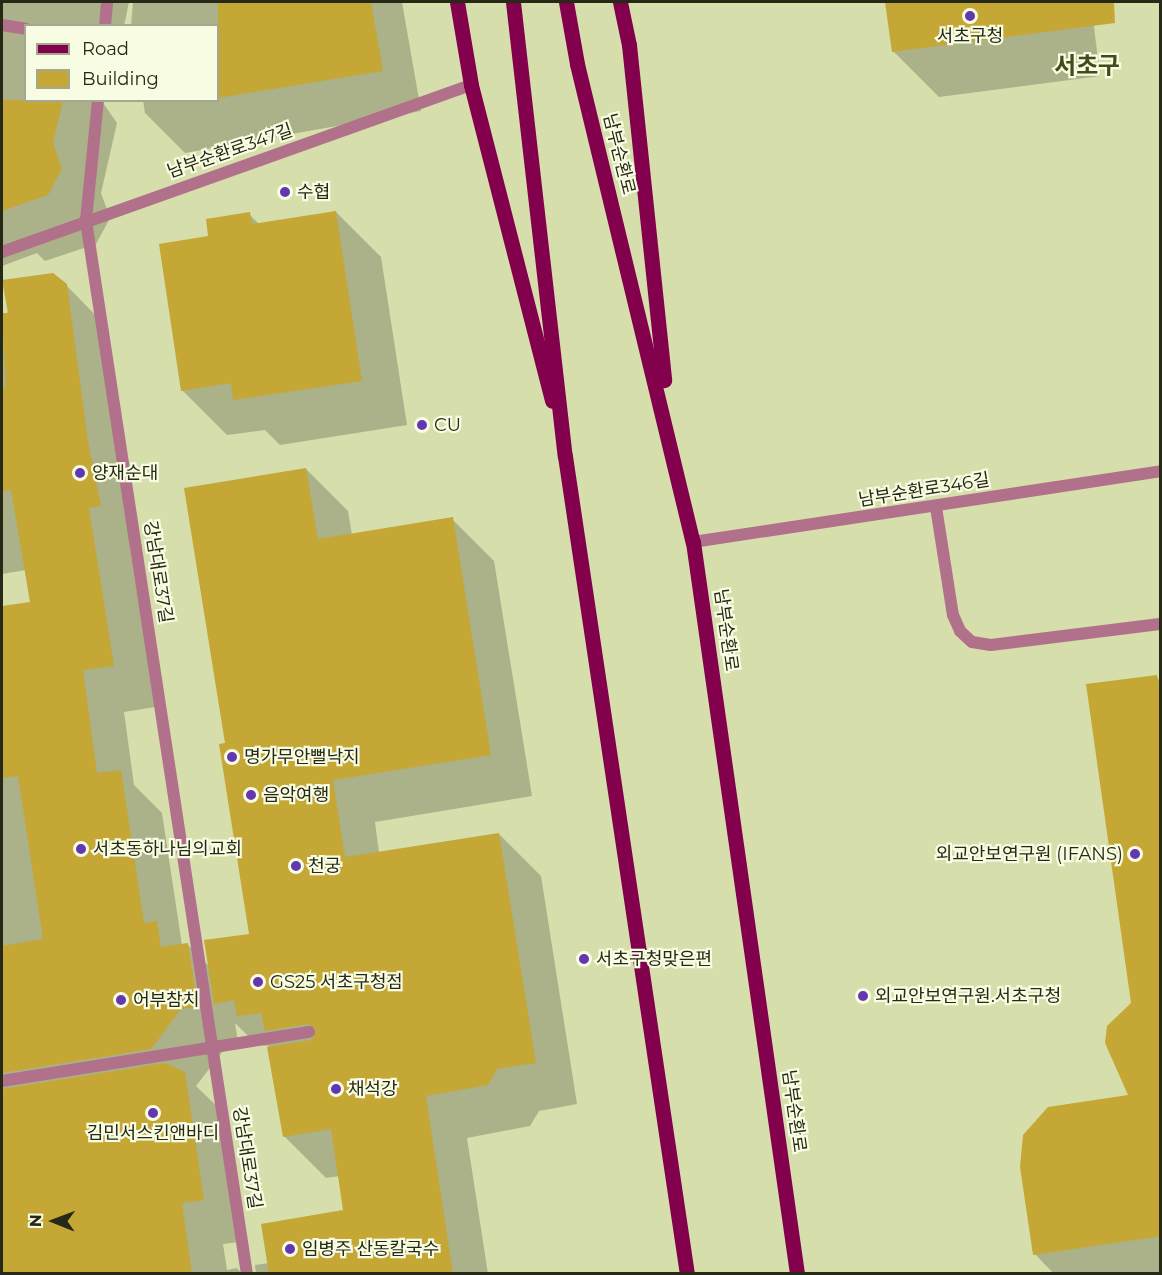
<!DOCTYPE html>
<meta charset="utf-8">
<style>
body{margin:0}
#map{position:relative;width:1162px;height:1275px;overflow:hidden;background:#d6deab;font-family:Montserrat,"Noto Sans KR",sans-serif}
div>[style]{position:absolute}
.shadow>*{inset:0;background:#0003}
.building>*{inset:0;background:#c4a734}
.lane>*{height:12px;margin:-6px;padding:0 6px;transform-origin:6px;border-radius:6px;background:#b1718b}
.street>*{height:12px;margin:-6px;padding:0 6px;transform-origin:6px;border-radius:6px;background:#b1718b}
.primary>*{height:15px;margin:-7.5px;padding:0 7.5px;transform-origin:7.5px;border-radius:7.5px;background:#82004c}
.dots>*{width:16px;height:16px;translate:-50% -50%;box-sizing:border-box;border:3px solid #f8fce3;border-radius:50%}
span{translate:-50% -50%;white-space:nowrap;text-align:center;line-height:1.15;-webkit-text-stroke:4.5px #f8fce3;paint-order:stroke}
.poi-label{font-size:18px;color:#262915}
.left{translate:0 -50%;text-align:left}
.right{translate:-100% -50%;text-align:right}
.street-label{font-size:18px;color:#262915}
.district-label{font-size:24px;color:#454a1c;font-weight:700}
.frame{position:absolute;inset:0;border:3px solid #262915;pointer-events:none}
.legend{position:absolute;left:24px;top:24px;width:195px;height:78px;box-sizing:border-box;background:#f8fce3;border:2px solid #a4a891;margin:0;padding:8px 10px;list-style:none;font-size:18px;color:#262915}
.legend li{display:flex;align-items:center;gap:12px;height:30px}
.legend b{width:30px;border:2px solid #a4a891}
.north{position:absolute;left:24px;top:1191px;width:60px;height:60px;-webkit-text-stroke:4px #f8fce3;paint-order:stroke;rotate:271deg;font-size:16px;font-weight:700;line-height:24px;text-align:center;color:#262915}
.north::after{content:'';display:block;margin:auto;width:21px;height:27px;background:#262915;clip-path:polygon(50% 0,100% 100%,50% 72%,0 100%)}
</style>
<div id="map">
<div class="shadow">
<i style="clip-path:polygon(2px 2px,129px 2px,124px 26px,26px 26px,26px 100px,101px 100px,117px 123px,101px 193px,110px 218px,96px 244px,45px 261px,37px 253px,2px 266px)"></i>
<i style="clip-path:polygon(133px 2px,402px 2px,421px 111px,185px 153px,145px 113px,143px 100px,218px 100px,218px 26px,131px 26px)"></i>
<i style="clip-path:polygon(887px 2px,1091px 2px,1100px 76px,939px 97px,893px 51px)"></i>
<i style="clip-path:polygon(336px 212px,381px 257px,407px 425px,280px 445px,265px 430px,227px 435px,182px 390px,210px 238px,249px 214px,259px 224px)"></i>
<i style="clip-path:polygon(66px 285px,108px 328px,129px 484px,142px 548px,130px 549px,155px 707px,124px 712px,134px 785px,162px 813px,182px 945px,187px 944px,210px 967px,251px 935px,226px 744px,306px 469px,348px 511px,352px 535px,452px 519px,494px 561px,532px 796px,375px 822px,379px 853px,499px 834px,541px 876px,577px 1104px,539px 1111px,530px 1126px,467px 1138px,488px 1274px,256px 1274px,255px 1265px,269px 1263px,345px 1212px,340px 1176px,326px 1178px,284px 1136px,269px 1046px,257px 1045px,235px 1023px,239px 1048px,223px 1051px,196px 1086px,226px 1115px,246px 1241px,223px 1244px,227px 1270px,237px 1268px,242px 1274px,2px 1274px,2px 608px,31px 603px,26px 570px,2px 574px,2px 315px)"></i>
<i style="clip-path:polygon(1156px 676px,1160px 681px,1160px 1274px,1054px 1274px,1035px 1254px,1130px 1096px,1132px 1003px)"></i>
</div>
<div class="building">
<i style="clip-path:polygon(218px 2px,371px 2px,383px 71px,218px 98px)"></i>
<i style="clip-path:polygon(885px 2px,1114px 2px,1115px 23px,892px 52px)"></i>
<i style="clip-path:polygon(2px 100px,63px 100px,53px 143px,62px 169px,48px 195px,2px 211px)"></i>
<i style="clip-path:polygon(336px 211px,362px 381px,233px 400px,231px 383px,181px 391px,159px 244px,208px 236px,206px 219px,250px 212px,252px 224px)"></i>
<i style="clip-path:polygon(53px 273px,67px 284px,88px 441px,101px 506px,89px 508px,114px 666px,83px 670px,97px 773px,121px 770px,144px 923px,157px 921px,161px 947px,188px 943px,198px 1007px,181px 1009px,151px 1049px,2px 1073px,2px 946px,43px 939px,18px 776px,2px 778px,2px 606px,30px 602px,11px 490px,2px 492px,2px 388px,6px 387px,2px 313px,8px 313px,2px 280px)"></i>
<i style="clip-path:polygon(306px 468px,318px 539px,453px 517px,491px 755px,333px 780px,345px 857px,499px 833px,536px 1063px,497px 1069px,488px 1085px,426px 1096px,453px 1274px,269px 1274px,261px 1224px,343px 1210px,331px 1129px,283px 1137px,267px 1047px,311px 1040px,317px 1030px,308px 1024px,265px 1031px,261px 1013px,237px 1016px,234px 1000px,214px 1004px,204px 940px,249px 934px,219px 744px,225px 743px,184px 488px)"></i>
<i style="clip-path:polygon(1157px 675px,1161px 698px,1161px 1236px,1033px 1255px,1020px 1167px,1023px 1135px,1048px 1107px,1128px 1095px,1105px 1043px,1107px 1026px,1131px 1003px,1086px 684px)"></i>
<i style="clip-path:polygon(165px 1063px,185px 1072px,204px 1200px,182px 1203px,192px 1274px,2px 1274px,2px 1089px)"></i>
</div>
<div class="lane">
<i style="left:936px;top:507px;width:109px;rotate:81.1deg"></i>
<i style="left:953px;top:615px;width:17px;rotate:66deg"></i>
<i style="left:960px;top:631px;width:16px;rotate:43deg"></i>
<i style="left:972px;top:642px;width:19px;rotate:9deg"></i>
<i style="left:991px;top:645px;width:170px;rotate:-7.1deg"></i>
</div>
<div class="street">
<i style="left:2px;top:25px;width:24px;rotate:9deg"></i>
<i style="left:105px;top:26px;width:24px;rotate:-85deg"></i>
<i style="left:98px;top:100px;width:122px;rotate:95.7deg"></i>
<i style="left:86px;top:221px;width:1065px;rotate:81.31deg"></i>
<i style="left:2px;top:252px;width:498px;rotate:-19.6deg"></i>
<i style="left:693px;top:542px;width:472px;rotate:-8.6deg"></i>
<i style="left:2px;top:1081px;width:311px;rotate:-9.1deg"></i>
</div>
<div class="primary">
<i style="left:457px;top:2px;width:84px;rotate:80.4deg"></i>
<i style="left:471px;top:85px;width:326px;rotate:75.6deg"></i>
<i style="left:513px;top:2px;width:457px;rotate:83.5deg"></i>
<i style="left:565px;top:456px;width:827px;rotate:81.52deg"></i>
<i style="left:566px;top:2px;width:63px;rotate:79.9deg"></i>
<i style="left:577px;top:64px;width:492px;rotate:76.4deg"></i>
<i style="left:693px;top:542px;width:739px;rotate:81.91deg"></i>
<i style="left:620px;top:2px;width:44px;rotate:78.2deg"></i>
<i style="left:629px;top:45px;width:337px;rotate:84deg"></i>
</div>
<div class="dots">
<i style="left:970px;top:16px;background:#6237af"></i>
<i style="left:285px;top:192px;background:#6237af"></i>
<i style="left:422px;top:425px;background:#6237af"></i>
<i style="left:80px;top:473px;background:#6237af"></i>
<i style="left:232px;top:757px;background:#6237af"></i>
<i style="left:251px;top:795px;background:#6237af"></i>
<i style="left:81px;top:849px;background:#6237af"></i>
<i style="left:1135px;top:854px;background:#6237af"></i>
<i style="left:296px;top:866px;background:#6237af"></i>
<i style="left:584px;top:959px;background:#6237af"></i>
<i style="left:258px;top:982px;background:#6237af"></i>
<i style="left:863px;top:996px;background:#6237af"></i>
<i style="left:121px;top:1000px;background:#6237af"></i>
<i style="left:336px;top:1089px;background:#6237af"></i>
<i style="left:153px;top:1113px;background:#6237af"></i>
<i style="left:290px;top:1249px;background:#6237af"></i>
</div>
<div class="poi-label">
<span style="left:970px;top:36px">서초구청</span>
<span class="left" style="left:297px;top:192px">수협</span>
<span class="left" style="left:434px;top:425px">CU</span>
<span class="left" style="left:92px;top:473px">양재순대</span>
<span class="left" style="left:244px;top:757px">명가무안뻘낙지</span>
<span class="left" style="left:263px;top:795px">음악여행</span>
<span class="left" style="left:93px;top:849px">서초동하나님의교회</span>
<span class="right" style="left:1123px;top:854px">외교안보연구원 (IFANS)</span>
<span class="left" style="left:308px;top:866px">천궁</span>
<span class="left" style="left:596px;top:959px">서초구청맞은편</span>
<span class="left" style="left:270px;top:982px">GS25 서초구청점</span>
<span class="left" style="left:875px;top:996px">외교안보연구원.서초구청</span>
<span class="left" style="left:133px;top:1000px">어부참치</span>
<span class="left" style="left:348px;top:1089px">채석강</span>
<span style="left:153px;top:1133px">김민서스킨앤바디</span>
<span class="left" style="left:302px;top:1249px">임병주 산동칼국수</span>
</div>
<div class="street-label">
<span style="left:230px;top:151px;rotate:-19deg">남부순환로347길</span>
<span style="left:619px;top:154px;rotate:76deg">남부순환로</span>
<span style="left:924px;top:490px;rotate:-9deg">남부순환로346길</span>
<span style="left:158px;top:572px;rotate:81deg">강남대로37길</span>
<span style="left:726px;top:630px;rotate:82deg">남부순환로</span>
<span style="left:794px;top:1111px;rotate:82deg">남부순환로</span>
<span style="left:247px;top:1158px;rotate:81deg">강남대로37길</span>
</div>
<div class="district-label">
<span style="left:1087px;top:66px">서초구</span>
</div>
<div class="frame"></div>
<ul class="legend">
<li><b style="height:8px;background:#82004c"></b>Road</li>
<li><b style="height:16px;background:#c4a734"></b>Building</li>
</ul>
<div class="north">N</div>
</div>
